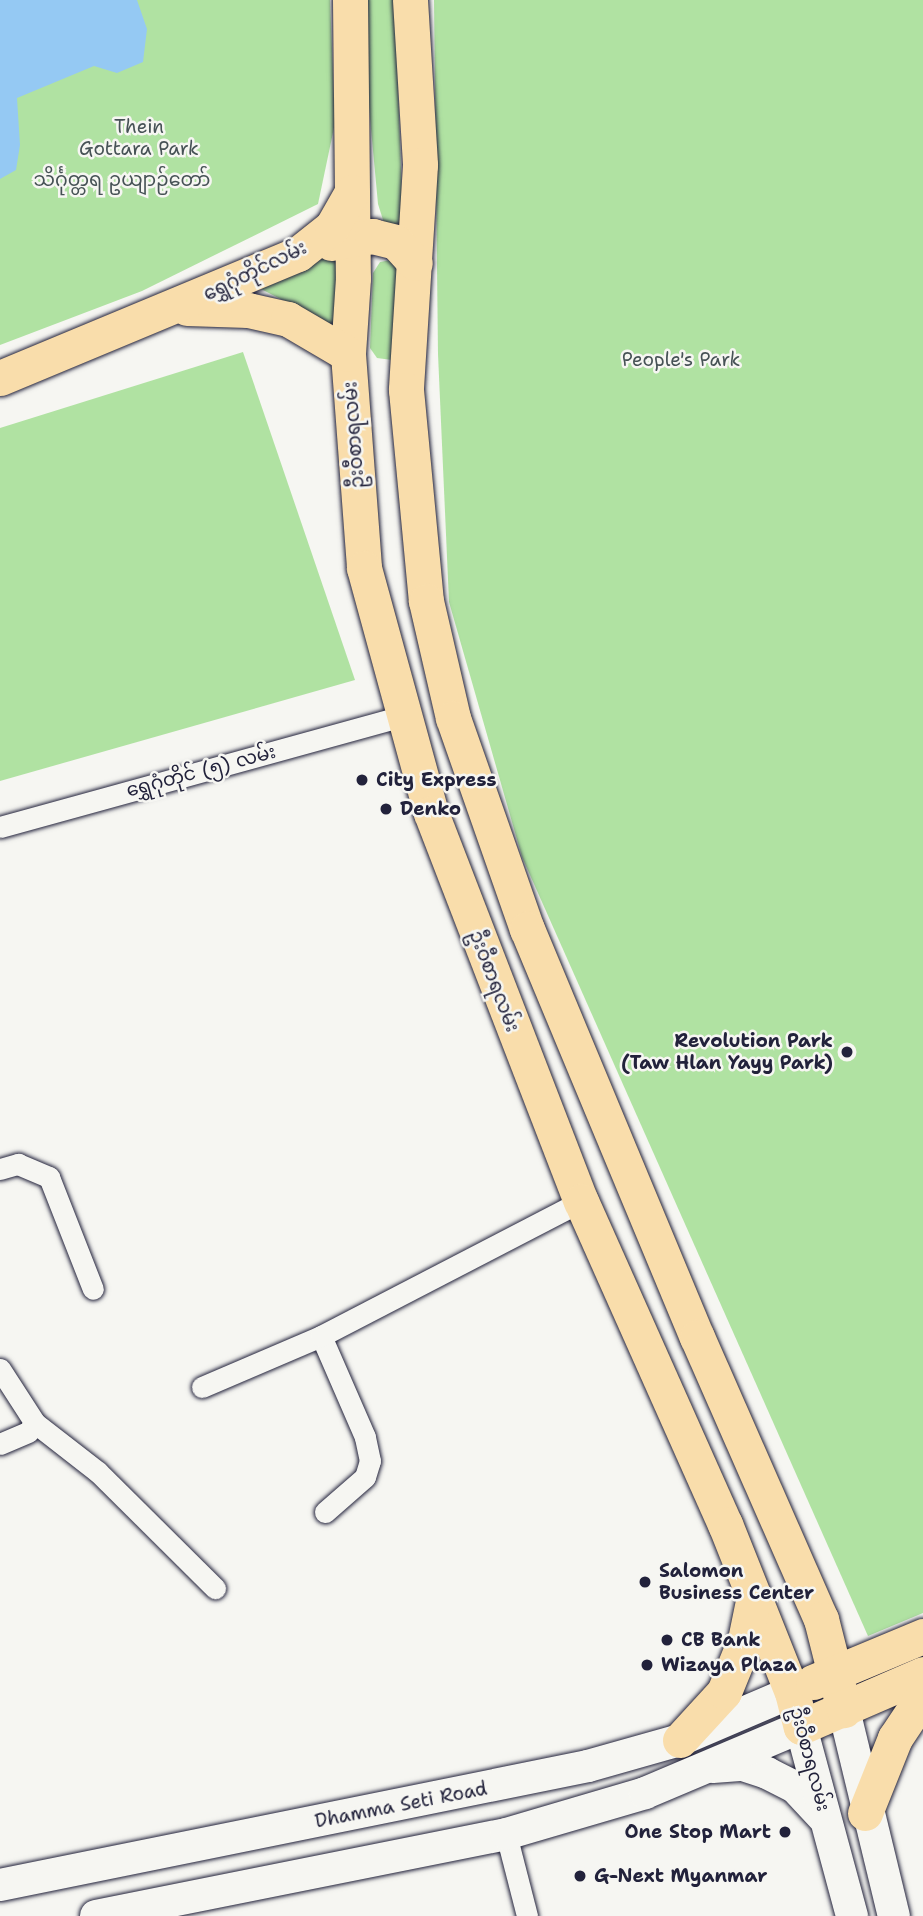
<!DOCTYPE html>
<meta charset="utf-8">
<style>
body{margin:0}
#map{position:relative;width:923px;height:1916px;overflow:hidden;background:#f6f6f2;font-family:"Shantell Sans","Noto Sans Myanmar",sans-serif}
div>[style]{position:absolute}
.green>*{inset:0;background:#b0e2a2}
.water>*{inset:0;background:#95c9f3}
.roads{filter:drop-shadow(0 0 2px #22223b) drop-shadow(0 0 2px #22223b)}
.street>*{height:21px;margin:-10.5px;padding:0 10.5px;transform-origin:10.5px;border-radius:10.5px;background:#f6f6f2}
.secondary>*{height:32px;margin:-16px;padding:0 16px;transform-origin:16px;border-radius:16px;background:#f6f6f2}
.primary>*{height:35px;margin:-17.5px;padding:0 17.5px;transform-origin:17.5px;border-radius:17.5px;background:#f9ddab}
.dots>*{width:19px;height:19px;translate:-50% -50%;box-sizing:border-box;border:4px solid #f6f6f2;border-radius:50%}
span{translate:-50% -50%;white-space:nowrap;text-align:center;line-height:1.15;-webkit-text-stroke:5px #f6f6f2;paint-order:stroke}
.park-label{font-size:19px;color:#465255}
.street-label{font-size:19px;color:#22223b}
.poi-label{font-size:19px;color:#22223b;font-weight:700}
.left{translate:0 -50%;text-align:left}
.right{translate:-100% -50%;text-align:right}
</style>
<div id="map">
<div class="green">
<i style="clip-path:polygon(0 0,330px 0,335px 123px,318px 204px,142px 291px,0 345px)"></i>
<i style="clip-path:polygon(359px 0,395px 0,403px 226px,384px 223px,378px 204px)"></i>
<i style="clip-path:polygon(434px 0,923px 0,923px 1613px,868px 1636px,522px 857px,449px 602px,438px 354px)"></i>
<i style="clip-path:polygon(316px 254px,342px 254px,343px 331px,261px 289px)"></i>
<i style="clip-path:polygon(391px 260px,402px 268px,392px 360px,377px 358px,370px 348px,373px 273px,380px 262px)"></i>
<i style="clip-path:polygon(243px 352px,355px 680px,0 781px,0 428px)"></i>
</div>
<div class="water">
<i style="clip-path:polygon(0 0,137px 0,147px 29px,143px 62px,117px 73px,94px 66px,17px 98px,20px 145px,16px 170px,0 179px)"></i>
</div>
<div class="roads">
<div class="street">
<i style="left:0;top:827px;width:417px;rotate:-15.4deg"></i>
<i style="left:0;top:1169px;width:19px;rotate:-16deg"></i>
<i style="left:18px;top:1164px;width:34px;rotate:23deg"></i>
<i style="left:49px;top:1177px;width:120px;rotate:68.6deg"></i>
<i style="left:0;top:1369px;width:64px;rotate:57.1deg"></i>
<i style="left:35px;top:1423px;width:11px;rotate:128deg"></i>
<i style="left:28px;top:1432px;width:30px;rotate:157deg"></i>
<i style="left:202px;top:1387px;width:129px;rotate:-23.2deg"></i>
<i style="left:35px;top:1423px;width:80px;rotate:37.9deg"></i>
<i style="left:98px;top:1472px;width:165px;rotate:44.8deg"></i>
<i style="left:325px;top:1512px;width:53px;rotate:-41.2deg"></i>
<i style="left:365px;top:1477px;width:17px;rotate:-73deg"></i>
<i style="left:370px;top:1461px;width:25px;rotate:-102deg"></i>
<i style="left:365px;top:1437px;width:110px;rotate:-113.5deg"></i>
<i style="left:321px;top:1336px;width:293px;rotate:-27.4deg"></i>
<i style="left:506px;top:1834px;width:85px;rotate:75.6deg"></i>
</div>
<div class="secondary">
<i style="left:844px;top:1710px;width:212px;rotate:76.4deg"></i>
<i style="left:713px;top:1767px;width:30px;rotate:-4deg"></i>
<i style="left:743px;top:1765px;width:25px;rotate:18deg"></i>
<i style="left:767px;top:1773px;width:31px;rotate:27deg"></i>
<i style="left:795px;top:1787px;width:40px;rotate:47deg"></i>
<i style="left:0;top:1885px;width:600px;rotate:-11.44deg"></i>
<i style="left:588px;top:1766px;width:96px;rotate:-15.8deg"></i>
<i style="left:680px;top:1740px;width:122px;rotate:-23.2deg"></i>
<i style="left:96px;top:1916px;width:418px;rotate:-11.3deg"></i>
<i style="left:506px;top:1834px;width:145px;rotate:-16.4deg"></i>
<i style="left:645px;top:1793px;width:169px;rotate:-22.9deg"></i>
<i style="left:801px;top:1727px;width:196px;rotate:74.9deg"></i>
</div>
<div class="primary">
<i style="left:350px;top:0;width:278px;rotate:89.4deg"></i>
<i style="left:353px;top:278px;width:76px;rotate:93.8deg"></i>
<i style="left:348px;top:354px;width:215px;rotate:85.7deg"></i>
<i style="left:364px;top:568px;width:254px;rotate:74.7deg"></i>
<i style="left:431px;top:813px;width:416px;rotate:68.9deg"></i>
<i style="left:581px;top:1201px;width:354px;rotate:66deg"></i>
<i style="left:725px;top:1524px;width:181px;rotate:68.3deg"></i>
<i style="left:792px;top:1692px;width:36px;rotate:76deg"></i>
<i style="left:801px;top:1727px;width:133px;rotate:-23.5deg"></i>
<i style="left:410px;top:0;width:165px;rotate:86.5deg"></i>
<i style="left:420px;top:165px;width:225px;rotate:93.6deg"></i>
<i style="left:406px;top:390px;width:212px;rotate:84.6deg"></i>
<i style="left:426px;top:601px;width:120px;rotate:77deg"></i>
<i style="left:453px;top:718px;width:224px;rotate:70.7deg"></i>
<i style="left:527px;top:929px;width:442px;rotate:67.4deg"></i>
<i style="left:697px;top:1337px;width:308px;rotate:66.3deg"></i>
<i style="left:821px;top:1619px;width:94px;rotate:75.8deg"></i>
<i style="left:331px;top:243px;width:42px;rotate:-9.7deg"></i>
<i style="left:372px;top:236px;width:25px;rotate:14deg"></i>
<i style="left:396px;top:242px;width:28px;rotate:48deg"></i>
<i style="left:187px;top:308px;width:61px;rotate:1.9deg"></i>
<i style="left:248px;top:310px;width:41px;rotate:12.7deg"></i>
<i style="left:288px;top:319px;width:69px;rotate:30.3deg"></i>
<i style="left:0;top:378px;width:323px;rotate:-22.6deg"></i>
<i style="left:298px;top:254px;width:43px;rotate:-38.5deg"></i>
<i style="left:332px;top:227px;width:40px;rotate:-60.3deg"></i>
<i style="left:813px;top:1682px;width:119px;rotate:-22.7deg"></i>
<i style="left:680px;top:1740px;width:65px;rotate:-47.5deg"></i>
<i style="left:724px;top:1692px;width:56px;rotate:-68deg"></i>
<i style="left:745px;top:1640px;width:45px;rotate:-78.4deg"></i>
<i style="left:865px;top:1813px;width:81px;rotate:-68.2deg"></i>
<i style="left:895px;top:1738px;width:50px;rotate:-56.3deg"></i>
</div>
</div>
<div class="dots">
<i style="left:362px;top:780px;background:#22223b"></i>
<i style="left:386px;top:809px;background:#22223b"></i>
<i style="left:847px;top:1052px;background:#22223b"></i>
<i style="left:645px;top:1582px;background:#22223b"></i>
<i style="left:667px;top:1640px;background:#22223b"></i>
<i style="left:647px;top:1665px;background:#22223b"></i>
<i style="left:785px;top:1832px;background:#22223b"></i>
<i style="left:580px;top:1876px;background:#22223b"></i>
</div>
<div class="park-label">
<span style="left:139px;top:138px">Thein<br>Gottara Park</span>
<span style="left:122px;top:180px">သိင်္ဂုတ္တရ ဥယျာဉ်တော်</span>
<span style="left:681px;top:360px">People's Park</span>
</div>
<div class="street-label">
<span style="left:255px;top:271px;rotate:-26deg">ရွှေဂုံတိုင်လမ်း</span>
<span style="left:354px;top:435px;rotate:-94deg">ဦးဝီစာရလမ်း</span>
<span style="left:201px;top:771px;rotate:-15deg">ရွှေဂုံတိုင် (၅) လမ်း</span>
<span style="left:494px;top:981px;rotate:69deg">ဦးဝီစာရလမ်း</span>
<span style="left:810px;top:1759px;rotate:75deg">ဦးဝီစာရလမ်း</span>
<span style="left:401px;top:1805px;rotate:-11deg">Dhamma Seti Road</span>
</div>
<div class="poi-label">
<span class="left" style="left:376px;top:780px">City Express</span>
<span class="left" style="left:400px;top:809px">Denko</span>
<span class="right" style="left:833px;top:1052px">Revolution Park<br>(Taw Hlan Yayy Park)</span>
<span class="left" style="left:659px;top:1582px">Salomon<br>Business Center</span>
<span class="left" style="left:681px;top:1640px">CB Bank</span>
<span class="left" style="left:661px;top:1665px">Wizaya Plaza</span>
<span class="right" style="left:771px;top:1832px">One Stop Mart</span>
<span class="left" style="left:594px;top:1876px">G-Next Myanmar</span>
</div>
</div>
